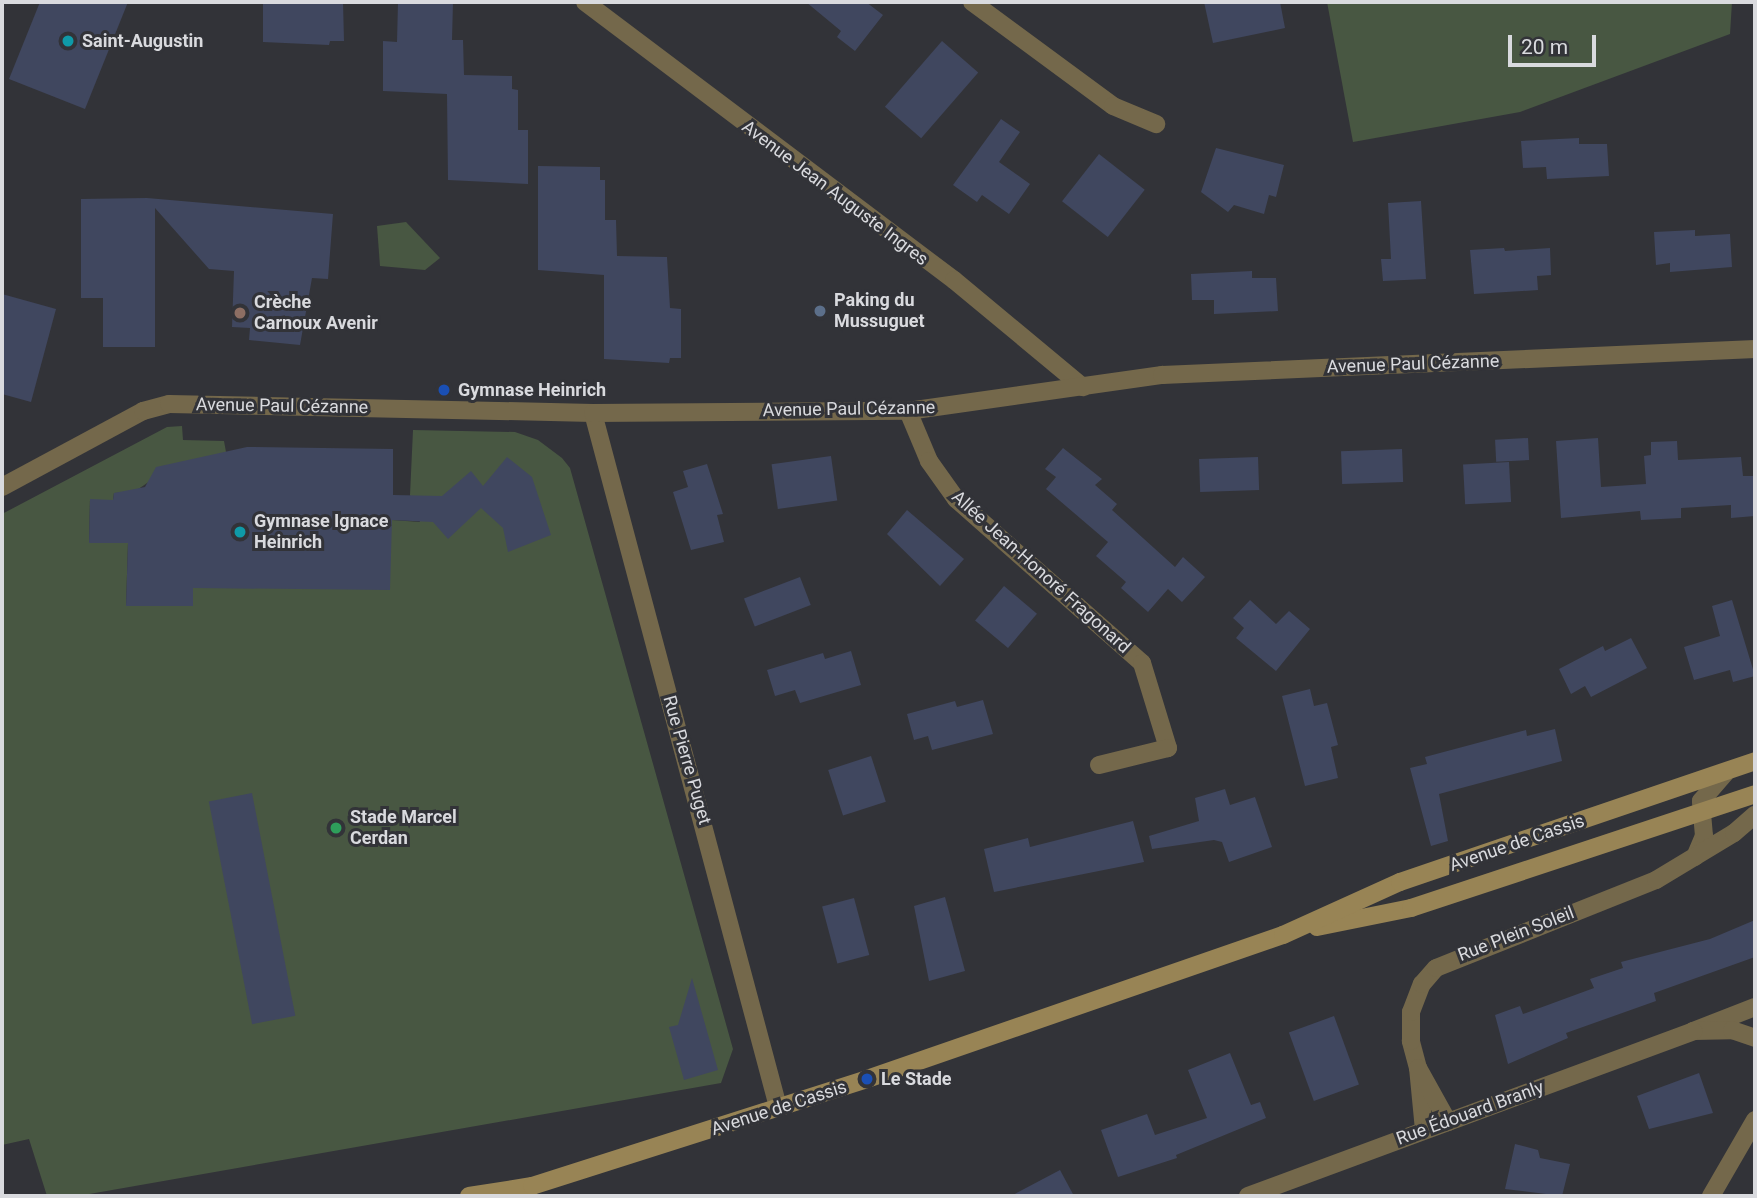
<!DOCTYPE html>
<meta charset="utf-8">
<style>
body{margin:0}
#map{position:relative;width:1757px;height:1198px;overflow:hidden;background:#323338;font-family:Roboto,sans-serif}
div>[style]{position:absolute}
.green>*{inset:0;background:#485742}
.building>*{inset:0;background:#40475f;transform-origin:0 0}
.street>*{height:18px;margin:-9px;padding:0 9px;transform-origin:9px;border-radius:9px;background:#74684b}
.secondary>*{height:18px;margin:-9px;padding:0 9px;transform-origin:9px;border-radius:9px;background:#988455}
.dots>*{width:19px;height:19px;translate:-50% -50%;box-sizing:border-box;border:4px solid #323338;border-radius:50%}
span{translate:-50% -50%;white-space:nowrap;text-align:center;line-height:1.15;-webkit-text-stroke:6px #323338;paint-order:stroke}
.poi-label{font-size:18px;color:#d9dade;font-weight:700}
.left{translate:0 -50%;text-align:left}
.street-label{font-size:18px;color:#d9dade}
.frame{position:absolute;inset:0;border:4px solid #d9dade;pointer-events:none}
.scale{position:absolute;left:1508px;top:35px;width:88px;height:32px;box-sizing:border-box;border:4px solid #d9dade;border-top:0;padding-left:9px;font-size:21px;line-height:24px;white-space:nowrap;color:#d9dade;-webkit-text-stroke:5px #323338;paint-order:stroke}
</style>
<div id="map">
<div class="green">
<i style="clip-path:polygon(1327px 2px,1732px 2px,1730px 34px,1520px 112px,1353px 142px)"></i>
<i style="clip-path:polygon(406px 222px,440px 258px,425px 270px,380px 266px,377px 226px)"></i>
<i style="clip-path:polygon(182px 426px,183px 440px,224px 441px,226px 452px,153px 479px,134px 492px,114px 493px,113px 500px,90px 500px,89px 543px,128px 543px,126px 606px,193px 606px,193px 588px,392px 520px,420px 522px,410px 495px,413px 430px,515px 432px,538px 440px,562px 458px,570px 468px,733px 1049px,721px 1083px,78px 1196px,47px 1196px,29px 1139px,2px 1145px,2px 514px,167px 427px)"></i>
</div>
<div class="building">
<i style="clip-path:polygon(40px 2px,128px 2px,85px 109px,9px 79px)"></i>
<i style="clip-path:polygon(263px 2px,343px 2px,344px 41px,330px 41px,329px 45px,263px 42px)"></i>
<i style="clip-path:polygon(398px 2px,453px 2px,452px 40px,463px 40px,464px 75px,512px 76px,512px 89px,518px 90px,518px 130px,528px 130px,528px 184px,448px 180px,447px 94px,383px 91px,383px 41px,397px 42px)"></i>
<i style="clip-path:polygon(806px 2px,866px 2px,883px 15px,855px 51px,837px 37px,841px 31px)"></i>
<i style="clip-path:polygon(1204px 2px,1280px 2px,1285px 28px,1213px 43px)"></i>
<i style="left:942px;top:41px;width:48px;height:87px;rotate:41deg"></i>
<i style="clip-path:polygon(1001px 119px,1020px 132px,999px 162px,1030px 184px,1009px 214px,982px 195px,977px 202px,953px 185px)"></i>
<i style="clip-path:polygon(1579px 138px,1579px 144px,1607px 144px,1609px 176px,1547px 179px,1546px 167px,1523px 168px,1521px 141px)"></i>
<i style="clip-path:polygon(1216px 148px,1284px 165px,1276px 197px,1269px 195px,1264px 214px,1234px 205px,1228px 212px,1201px 192px)"></i>
<i style="left:1099px;top:154px;width:58px;height:60px;rotate:38deg"></i>
<i style="clip-path:polygon(538px 166px,600px 167px,600px 180px,605px 180px,605px 220px,616px 220px,617px 256px,667px 257px,670px 308px,681px 309px,681px 358px,670px 358px,669px 363px,604px 359px,604px 275px,538px 270px)"></i>
<i style="clip-path:polygon(147px 198px,333px 214px,328px 279px,312px 278px,300px 345px,249px 340px,250px 328px,232px 327px,234px 271px,209px 269px,155px 208px,155px 347px,103px 347px,103px 298px,81px 298px,81px 199px)"></i>
<i style="clip-path:polygon(1421px 201px,1426px 279px,1383px 281px,1381px 259px,1391px 259px,1388px 203px)"></i>
<i style="clip-path:polygon(1695px 230px,1695px 236px,1730px 234px,1732px 267px,1670px 272px,1670px 263px,1656px 265px,1654px 232px)"></i>
<i style="clip-path:polygon(1504px 248px,1505px 251px,1550px 248px,1551px 275px,1537px 276px,1538px 290px,1474px 294px,1470px 250px)"></i>
<i style="clip-path:polygon(1252px 271px,1252px 278px,1276px 278px,1278px 311px,1214px 314px,1214px 300px,1192px 300px,1191px 274px)"></i>
<i style="clip-path:polygon(2px 294px,56px 309px,31px 402px,2px 394px)"></i>
<i style="left:1528px;top:438px;width:22px;height:33px;rotate:87deg"></i>
<i style="clip-path:polygon(1598px 438px,1601px 487px,1646px 484px,1644px 456px,1651px 455px,1651px 442px,1677px 441px,1678px 460px,1741px 457px,1743px 476px,1755px 476px,1755px 516px,1731px 518px,1731px 505px,1681px 508px,1681px 518px,1641px 520px,1640px 511px,1561px 518px,1556px 441px)"></i>
<i style="clip-path:polygon(247px 447px,393px 449px,393px 495px,442px 496px,471px 471px,483px 486px,507px 457px,532px 477px,551px 535px,508px 552px,503px 528px,481px 508px,448px 539px,433px 522px,392px 520px,390px 590px,193px 588px,193px 606px,126px 606px,128px 543px,89px 543px,90px 499px,113px 500px,114px 493px,145px 487px,156px 467px)"></i>
<i style="clip-path:polygon(1063px 448px,1102px 479px,1095px 485px,1117px 504px,1112px 510px,1175px 567px,1183px 557px,1205px 577px,1182px 602px,1168px 589px,1148px 612px,1121px 588px,1126px 582px,1096px 556px,1108px 542px,1046px 489px,1056px 477px,1045px 469px)"></i>
<i style="left:1402px;top:449px;width:33px;height:61px;rotate:88deg"></i>
<i style="left:831px;top:456px;width:45px;height:60px;rotate:82deg"></i>
<i style="left:1258px;top:457px;width:33px;height:59px;rotate:88deg"></i>
<i style="left:1509px;top:462px;width:40px;height:46px;rotate:87deg"></i>
<i style="clip-path:polygon(707px 464px,723px 514px,717px 515px,724px 542px,691px 550px,673px 492px,688px 487px,683px 471px)"></i>
<i style="clip-path:polygon(907px 510px,964px 559px,940px 586px,887px 534px)"></i>
<i style="left:800px;top:577px;width:30px;height:60px;rotate:69deg"></i>
<i style="left:1004px;top:586px;width:43px;height:45px;rotate:40deg"></i>
<i style="clip-path:polygon(1250px 600px,1276px 624px,1289px 611px,1310px 629px,1276px 671px,1236px 638px,1244px 628px,1233px 618px)"></i>
<i style="clip-path:polygon(1732px 600px,1755px 676px,1733px 682px,1730px 670px,1694px 680px,1684px 647px,1720px 636px,1712px 606px)"></i>
<i style="clip-path:polygon(1631px 638px,1647px 668px,1591px 697px,1585px 686px,1571px 694px,1559px 669px,1603px 646px,1605px 651px)"></i>
<i style="clip-path:polygon(851px 651px,861px 685px,800px 703px,795px 690px,775px 696px,767px 670px,823px 653px,825px 659px)"></i>
<i style="clip-path:polygon(1310px 689px,1314px 706px,1327px 703px,1338px 745px,1331px 747px,1338px 778px,1305px 786px,1282px 696px)"></i>
<i style="clip-path:polygon(983px 700px,993px 734px,932px 750px,928px 736px,914px 740px,907px 714px,955px 701px,957px 707px)"></i>
<i style="clip-path:polygon(1555px 729px,1562px 761px,1439px 794px,1448px 841px,1431px 846px,1410px 768px,1427px 764px,1425px 757px,1526px 730px,1527px 736px)"></i>
<i style="left:871px;top:756px;width:48px;height:45px;rotate:72deg"></i>
<i style="clip-path:polygon(1225px 789px,1230px 805px,1255px 797px,1272px 847px,1229px 862px,1222px 842px,1214px 840px,1152px 849px,1149px 836px,1199px 821px,1195px 798px)"></i>
<i style="left:252px;top:793px;width:227px;height:44px;rotate:79deg"></i>
<i style="clip-path:polygon(1133px 821px,1144px 862px,994px 892px,984px 849px,1028px 838px,1030px 847px)"></i>
<i style="clip-path:polygon(945px 897px,965px 971px,929px 981px,914px 906px)"></i>
<i style="left:854px;top:898px;width:59px;height:33px;rotate:75deg"></i>
<i style="clip-path:polygon(1755px 920px,1755px 957px,1654px 993px,1656px 1001px,1566px 1033px,1568px 1038px,1508px 1064px,1495px 1015px,1520px 1006px,1523px 1014px,1594px 988px,1590px 979px,1623px 968px,1621px 962px,1710px 939px)"></i>
<i style="clip-path:polygon(692px 978px,718px 1070px,684px 1080px,669px 1027px,678px 1025px)"></i>
<i style="left:1334px;top:1016px;width:73px;height:48px;rotate:70deg"></i>
<i style="clip-path:polygon(1230px 1053px,1251px 1105px,1260px 1102px,1266px 1118px,1176px 1155px,1177px 1158px,1118px 1177px,1101px 1130px,1147px 1114px,1155px 1135px,1207px 1118px,1188px 1070px)"></i>
<i style="clip-path:polygon(1699px 1073px,1713px 1113px,1649px 1129px,1637px 1096px)"></i>
<i style="clip-path:polygon(1515px 1144px,1538px 1150px,1540px 1158px,1570px 1164px,1562px 1196px,1505px 1189px)"></i>
<i style="clip-path:polygon(1060px 1170px,1074px 1196px,1011px 1196px)"></i>
</div>
<div class="street">
<i style="left:585px;top:2px;width:462px;rotate:37deg"></i>
<i style="left:954px;top:280px;width:168px;rotate:39.7deg"></i>
<i style="left:972px;top:2px;width:175px;rotate:36.4deg"></i>
<i style="left:1113px;top:106px;width:47px;rotate:22.7deg"></i>
<i style="left:908px;top:411px;width:54px;rotate:67.2deg"></i>
<i style="left:929px;top:461px;width:47px;rotate:54.6deg"></i>
<i style="left:956px;top:499px;width:248px;rotate:41.4deg"></i>
<i style="left:1142px;top:663px;width:89px;rotate:73deg"></i>
<i style="left:1168px;top:748px;width:71px;rotate:166.2deg"></i>
<i style="left:593px;top:413px;width:718px;rotate:75.07deg"></i>
<i style="left:2px;top:487px;width:160px;rotate:-28.3deg"></i>
<i style="left:143px;top:411px;width:27px;rotate:-15deg"></i>
<i style="left:169px;top:404px;width:424px;rotate:1.2deg"></i>
<i style="left:593px;top:413px;width:315px;rotate:-0.4deg"></i>
<i style="left:908px;top:411px;width:257px;rotate:-8.1deg"></i>
<i style="left:1162px;top:375px;width:594px;rotate:-2.51deg"></i>
<i style="left:1695px;top:857px;width:23px;rotate:-67deg"></i>
<i style="left:1704px;top:836px;width:35px;rotate:-95deg"></i>
<i style="left:1701px;top:801px;width:37px;rotate:-49deg"></i>
<i style="left:1755px;top:1007px;width:66px;rotate:158.8deg"></i>
<i style="left:1693px;top:1031px;width:39px;rotate:-1deg"></i>
<i style="left:1732px;top:1030px;width:24px;rotate:19deg"></i>
<i style="left:1418px;top:1068px;width:28px;rotate:-105deg"></i>
<i style="left:1411px;top:1041px;width:29px;rotate:-90deg"></i>
<i style="left:1411px;top:1012px;width:30px;rotate:-69deg"></i>
<i style="left:1422px;top:984px;width:21px;rotate:-49deg"></i>
<i style="left:1436px;top:968px;width:237px;rotate:-21.8deg"></i>
<i style="left:1656px;top:880px;width:91px;rotate:-31.1deg"></i>
<i style="left:1734px;top:833px;width:28px;rotate:-41deg"></i>
<i style="left:1424px;top:1130px;width:62px;rotate:-95.5deg"></i>
<i style="left:1418px;top:1068px;width:62px;rotate:60.9deg"></i>
<i style="left:1248px;top:1196px;width:475px;rotate:-20.3deg"></i>
<i style="left:1711px;top:1196px;width:88px;rotate:-59.9deg"></i>
</div>
<div class="secondary">
<i style="left:1317px;top:927px;width:96px;rotate:-11.4deg"></i>
<i style="left:1411px;top:908px;width:362px;rotate:-18.3deg"></i>
<i style="left:469px;top:1196px;width:64px;rotate:-9deg"></i>
<i style="left:532px;top:1186px;width:352px;rotate:-17.7deg"></i>
<i style="left:867px;top:1079px;width:440px;rotate:-19.1deg"></i>
<i style="left:1283px;top:935px;width:128px;rotate:-24.4deg"></i>
<i style="left:1400px;top:882px;width:375px;rotate:-18.8deg"></i>
</div>
<div class="dots">
<i style="left:68px;top:41px;background:#0f9aa8"></i>
<i style="left:820px;top:311px;background:#5c6f8a"></i>
<i style="left:240px;top:313px;background:#8d6e63"></i>
<i style="left:444px;top:390px;background:#1a4fb4"></i>
<i style="left:240px;top:532px;background:#0f9aa8"></i>
<i style="left:336px;top:828px;background:#2e9e5b"></i>
<i style="left:867px;top:1079px;background:#1a4fb4"></i>
</div>
<div class="poi-label">
<span class="left" style="left:82px;top:41px">Saint-Augustin</span>
<span class="left" style="left:834px;top:311px">Paking du<br>Mussuguet</span>
<span class="left" style="left:254px;top:313px">Crèche<br>Carnoux Avenir</span>
<span class="left" style="left:458px;top:390px">Gymnase Heinrich</span>
<span class="left" style="left:254px;top:532px">Gymnase Ignace<br>Heinrich</span>
<span class="left" style="left:350px;top:828px">Stade Marcel<br>Cerdan</span>
<span class="left" style="left:881px;top:1079px">Le Stade</span>
</div>
<div class="street-label">
<span style="left:835px;top:193px;rotate:37deg">Avenue Jean Auguste Ingres</span>
<span style="left:1413px;top:364px;rotate:-2deg">Avenue Paul Cézanne</span>
<span style="left:282px;top:406px;rotate:1deg">Avenue Paul Cézanne</span>
<span style="left:849px;top:409px;rotate:-1deg">Avenue Paul Cézanne</span>
<span style="left:1041px;top:572px;rotate:42deg">Allée Jean-Honoré Fragonard</span>
<span style="left:687px;top:760px;rotate:74deg">Rue Pierre Puget</span>
<span style="left:1517px;top:843px;rotate:-19deg">Avenue de Cassis</span>
<span style="left:1516px;top:934px;rotate:-21deg">Rue Plein Soleil</span>
<span style="left:779px;top:1108px;rotate:-18deg">Avenue de Cassis</span>
<span style="left:1470px;top:1113px;rotate:-20deg">Rue Édouard Branly</span>
</div>
<div class="frame"></div>
<div class="scale">20 m</div>
</div>
